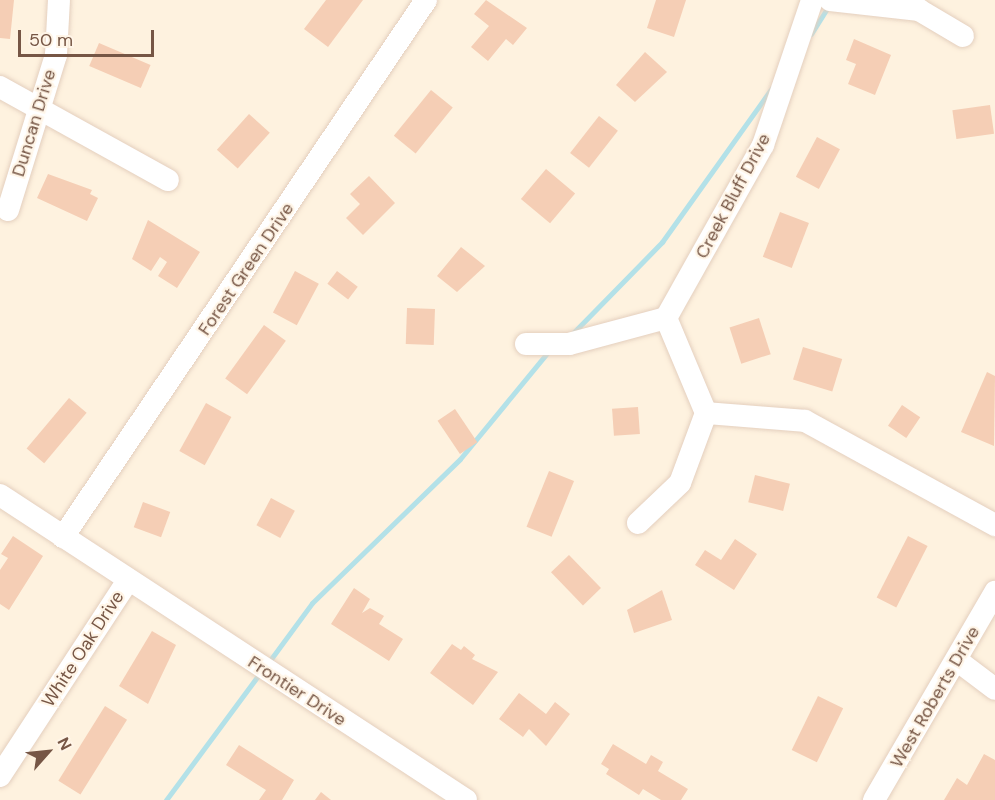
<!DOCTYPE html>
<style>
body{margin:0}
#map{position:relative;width:995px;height:800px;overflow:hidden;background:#fef2df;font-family:"DM Sans",sans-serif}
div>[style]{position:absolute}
.stream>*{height:5px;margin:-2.5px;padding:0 2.5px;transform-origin:2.5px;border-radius:2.5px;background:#b3e1e8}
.building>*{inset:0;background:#f5ceb5;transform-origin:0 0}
.roads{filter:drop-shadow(0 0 2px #e4cfbe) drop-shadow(0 0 2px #e4cfbe)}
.minor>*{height:22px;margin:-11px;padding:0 11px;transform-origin:11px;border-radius:11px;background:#fff}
span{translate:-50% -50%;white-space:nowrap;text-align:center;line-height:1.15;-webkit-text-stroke:4.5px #fff5e7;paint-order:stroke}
.street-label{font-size:18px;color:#765645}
.north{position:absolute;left:18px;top:722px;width:60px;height:60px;-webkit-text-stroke:4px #fff5e7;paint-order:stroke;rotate:63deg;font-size:16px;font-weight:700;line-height:24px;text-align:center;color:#765645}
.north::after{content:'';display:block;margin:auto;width:21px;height:27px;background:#765645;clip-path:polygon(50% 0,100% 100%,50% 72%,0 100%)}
.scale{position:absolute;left:18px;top:30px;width:136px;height:27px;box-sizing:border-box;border:3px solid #765645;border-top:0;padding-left:8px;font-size:18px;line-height:21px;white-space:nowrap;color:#765645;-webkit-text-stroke:4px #fff5e7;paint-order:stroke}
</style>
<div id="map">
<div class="stream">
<i style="left:811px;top:34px;width:36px;rotate:-58deg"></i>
<i style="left:572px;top:334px;width:129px;rotate:-45.6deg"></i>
<i style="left:662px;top:242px;width:189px;rotate:-54.5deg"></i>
<i style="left:268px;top:663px;width:74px;rotate:-53.7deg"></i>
<i style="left:312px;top:603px;width:206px;rotate:-44.2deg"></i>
<i style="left:460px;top:459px;width:139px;rotate:-50.6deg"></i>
<i style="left:166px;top:800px;width:158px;rotate:-53.5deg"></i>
</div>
<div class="building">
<i style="clip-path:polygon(0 0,14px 0,10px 39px,0 38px)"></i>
<i style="clip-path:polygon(326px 0,363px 0,328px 47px,304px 29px)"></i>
<i style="clip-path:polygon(486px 0,527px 28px,513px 45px,506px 39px,488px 61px,471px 47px,489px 26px,474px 14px)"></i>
<i style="clip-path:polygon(656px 0,686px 0,674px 37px,647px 28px)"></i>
<i style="clip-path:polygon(854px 39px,891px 55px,875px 95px,848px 84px,856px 64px,846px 60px)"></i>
<i style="left:99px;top:43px;width:56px;height:25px;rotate:23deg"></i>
<i style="clip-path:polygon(645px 52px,667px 72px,635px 102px,616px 85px)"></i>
<i style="left:431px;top:90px;width:28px;height:59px;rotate:39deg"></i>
<i style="left:990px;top:105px;width:29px;height:38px;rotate:82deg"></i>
<i style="left:249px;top:114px;width:28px;height:48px;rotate:42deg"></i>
<i style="left:599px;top:116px;width:24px;height:47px;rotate:38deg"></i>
<i style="left:817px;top:137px;width:26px;height:45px;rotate:28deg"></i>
<i style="left:546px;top:169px;width:38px;height:39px;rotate:40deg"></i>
<i style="clip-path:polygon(48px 174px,92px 190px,90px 194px,98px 198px,87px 221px,37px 198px)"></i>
<i style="clip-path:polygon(369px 176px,395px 203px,363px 235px,346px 218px,360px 204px,350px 194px)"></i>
<i style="left:780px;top:212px;width:31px;height:48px;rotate:21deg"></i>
<i style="clip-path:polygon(148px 220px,200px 252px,177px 288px,158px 276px,167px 262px,160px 257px,151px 271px,132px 259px)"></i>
<i style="clip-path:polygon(461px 247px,485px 266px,457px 292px,437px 276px)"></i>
<i style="left:295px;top:271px;width:27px;height:47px;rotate:28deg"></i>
<i style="left:337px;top:271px;width:26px;height:16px;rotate:37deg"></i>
<i style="left:407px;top:308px;width:28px;height:36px;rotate:2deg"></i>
<i style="left:759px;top:318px;width:38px;height:31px;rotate:72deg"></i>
<i style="left:264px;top:325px;width:27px;height:66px;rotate:36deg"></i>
<i style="left:803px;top:347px;width:41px;height:34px;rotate:17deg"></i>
<i style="clip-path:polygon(987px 372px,995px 376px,994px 446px,961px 432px)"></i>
<i style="left:69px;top:398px;width:23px;height:66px;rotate:40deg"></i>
<i style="left:206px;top:403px;width:29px;height:55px;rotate:29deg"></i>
<i style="left:902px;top:405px;width:22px;height:25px;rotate:34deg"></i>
<i style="left:638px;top:407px;width:27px;height:26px;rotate:86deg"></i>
<i style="left:455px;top:409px;width:40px;height:21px;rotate:56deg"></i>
<i style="left:549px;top:471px;width:27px;height:60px;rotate:22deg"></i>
<i style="left:755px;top:475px;width:36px;height:28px;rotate:14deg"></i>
<i style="left:271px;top:498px;width:27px;height:31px;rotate:28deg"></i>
<i style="left:143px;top:502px;width:29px;height:27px;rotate:20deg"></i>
<i style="clip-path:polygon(13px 536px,43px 556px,9px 610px,0 604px,0 570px,8px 558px,1px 554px)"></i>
<i style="left:908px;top:536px;width:22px;height:69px;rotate:27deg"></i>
<i style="clip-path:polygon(735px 539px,757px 554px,734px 590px,695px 565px,705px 550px,721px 560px)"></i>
<i style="left:569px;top:555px;width:46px;height:25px;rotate:46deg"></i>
<i style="clip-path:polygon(354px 588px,370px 599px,362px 613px,370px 608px,384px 616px,379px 624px,403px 639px,389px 661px,331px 624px)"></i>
<i style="clip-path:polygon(662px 590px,672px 620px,634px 633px,627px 610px)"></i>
<i style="clip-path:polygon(152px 631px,176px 645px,148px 704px,119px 686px)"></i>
<i style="clip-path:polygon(452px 644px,461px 650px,464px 646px,475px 655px,472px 659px,498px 672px,473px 705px,430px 673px)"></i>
<i style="clip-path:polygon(519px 693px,546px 714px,555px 702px,570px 714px,546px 746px,529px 729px,523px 737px,499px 719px)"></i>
<i style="left:818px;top:696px;width:28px;height:60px;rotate:26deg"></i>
<i style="left:105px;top:706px;width:26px;height:88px;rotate:32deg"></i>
<i style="clip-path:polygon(613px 744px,646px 764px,651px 755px,663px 762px,658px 771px,688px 789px,681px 800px,661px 800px,643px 789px,639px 795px,606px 774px,609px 769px,601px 764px)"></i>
<i style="clip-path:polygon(239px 745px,294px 780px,282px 800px,259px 800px,266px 790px,226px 765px)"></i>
<i style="clip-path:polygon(984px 754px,995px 760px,995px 800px,944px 800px,957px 778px,967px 785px)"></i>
<i style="clip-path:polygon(321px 792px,331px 800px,315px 800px)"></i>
</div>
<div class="roads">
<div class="minor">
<i style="left:830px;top:0;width:90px;rotate:6.4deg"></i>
<i style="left:919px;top:10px;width:51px;rotate:30.6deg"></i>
<i style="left:0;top:87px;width:192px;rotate:29deg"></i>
<i style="left:8px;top:210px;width:162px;rotate:-72.8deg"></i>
<i style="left:56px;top:55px;width:55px;rotate:-86.9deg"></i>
<i style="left:666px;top:318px;width:198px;rotate:-60.7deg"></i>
<i style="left:763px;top:145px;width:153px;rotate:-71.3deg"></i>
<i style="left:526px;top:344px;width:43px"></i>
<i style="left:569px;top:344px;width:100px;rotate:-15deg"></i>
<i style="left:706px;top:413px;width:99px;rotate:4.6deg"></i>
<i style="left:805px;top:421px;width:217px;rotate:28.7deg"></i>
<i style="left:0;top:495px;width:557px;rotate:33.21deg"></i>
<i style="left:638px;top:523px;width:58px;rotate:-43.6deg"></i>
<i style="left:680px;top:483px;width:75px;rotate:-69.6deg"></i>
<i style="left:706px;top:413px;width:103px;rotate:-112.8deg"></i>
<i style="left:63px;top:537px;width:648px;rotate:-55.94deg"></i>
<i style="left:958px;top:661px;width:46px;rotate:37.1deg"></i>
<i style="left:0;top:776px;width:232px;rotate:-56.8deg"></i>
<i style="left:874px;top:800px;width:241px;rotate:-59.8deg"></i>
</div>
</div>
<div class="street-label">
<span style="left:34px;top:123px;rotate:-73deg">Duncan Drive</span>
<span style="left:733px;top:196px;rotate:-62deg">Creek Bluff Drive</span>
<span style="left:246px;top:269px;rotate:-56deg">Forest Green Drive</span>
<span style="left:83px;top:649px;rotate:-57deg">White Oak Drive</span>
<span style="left:297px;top:691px;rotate:33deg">Frontier Drive</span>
<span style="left:935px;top:697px;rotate:-60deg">West Roberts Drive</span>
</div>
<div class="north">N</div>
<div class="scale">50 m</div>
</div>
